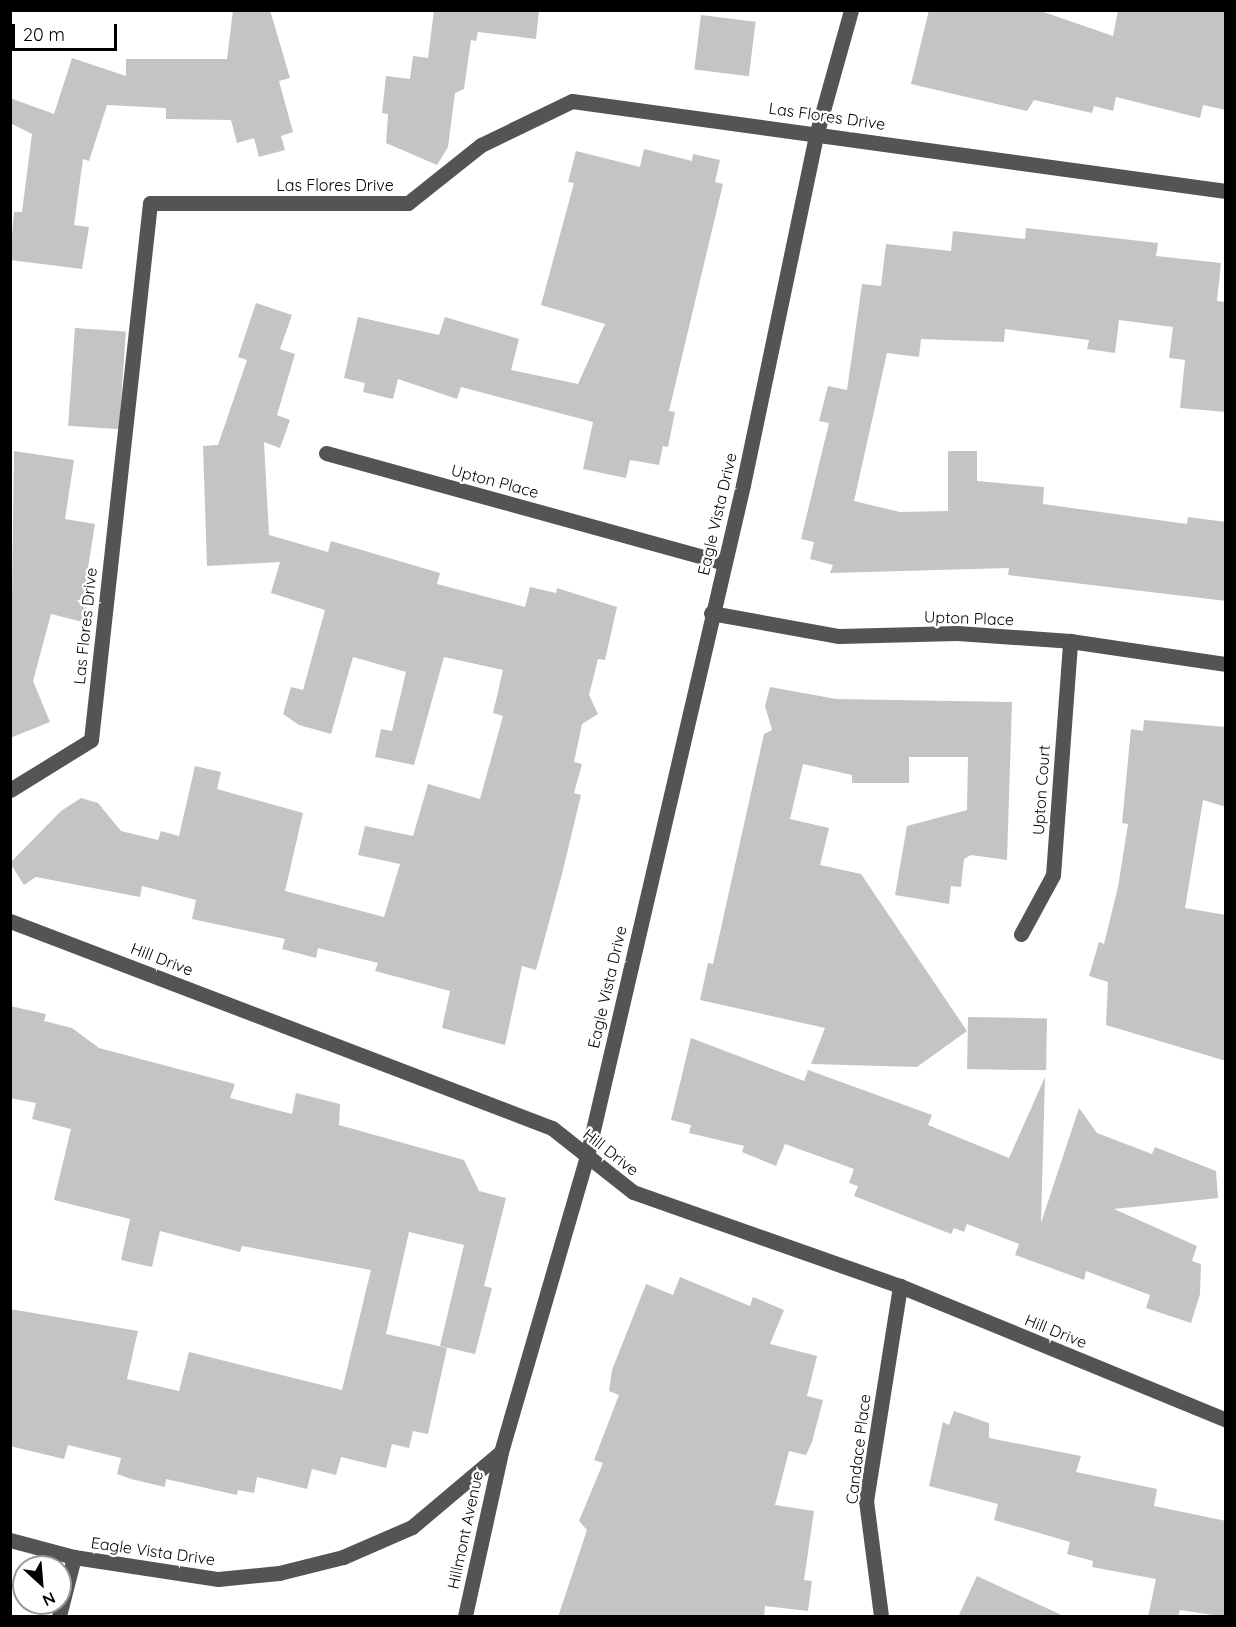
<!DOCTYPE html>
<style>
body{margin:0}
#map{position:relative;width:1236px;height:1627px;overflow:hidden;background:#fff;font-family:Quicksand,sans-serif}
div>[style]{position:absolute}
.building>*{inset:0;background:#c4c4c4;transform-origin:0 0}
.minor>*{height:15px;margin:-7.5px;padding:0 7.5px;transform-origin:7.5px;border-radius:7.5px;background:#545454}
span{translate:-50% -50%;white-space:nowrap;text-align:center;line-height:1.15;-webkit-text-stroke:5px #fff;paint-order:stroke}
.street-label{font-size:16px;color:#000}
.frame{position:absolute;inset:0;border:12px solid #000;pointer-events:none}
.north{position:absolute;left:12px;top:1555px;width:60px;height:60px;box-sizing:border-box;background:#fff;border:2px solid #999;border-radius:50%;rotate:154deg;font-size:16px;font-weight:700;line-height:24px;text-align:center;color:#000}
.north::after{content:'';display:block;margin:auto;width:21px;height:27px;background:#000;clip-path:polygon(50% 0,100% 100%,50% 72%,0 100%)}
.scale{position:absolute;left:12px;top:24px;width:105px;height:27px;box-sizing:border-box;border:3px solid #000;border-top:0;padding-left:8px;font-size:18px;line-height:21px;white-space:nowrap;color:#000;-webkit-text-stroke:4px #fff;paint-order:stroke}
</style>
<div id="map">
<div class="building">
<i style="clip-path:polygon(233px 10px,270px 10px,290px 78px,279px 81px,293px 132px,281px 136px,285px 150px,259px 157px,254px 138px,237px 143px,231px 120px,166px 119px,166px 108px,107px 105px,89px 161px,83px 159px,74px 225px,89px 227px,82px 269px,10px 260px,14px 212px,22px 212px,32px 134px,10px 123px,10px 98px,54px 114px,72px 58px,126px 76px,126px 59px,227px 59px)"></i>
<i style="clip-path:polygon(434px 10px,539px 10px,536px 39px,478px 32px,476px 41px,471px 40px,464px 89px,455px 93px,448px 147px,437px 165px,386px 143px,388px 114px,382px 113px,386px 76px,410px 79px,413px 56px,428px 58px)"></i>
<i style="clip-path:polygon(929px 10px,1038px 10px,1113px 36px,1118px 10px,1226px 10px,1226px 110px,1203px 105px,1200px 118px,1116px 97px,1113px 111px,1094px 106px,1092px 113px,1034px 100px,1027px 111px,911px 84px)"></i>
<i style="left:701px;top:15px;width:55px;height:55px;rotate:7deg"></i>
<i style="clip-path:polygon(644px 149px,692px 161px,693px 154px,720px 160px,715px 182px,723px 184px,669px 411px,675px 412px,668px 447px,663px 446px,659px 465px,630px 460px,626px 478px,583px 469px,593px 422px,461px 387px,457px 399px,398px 379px,393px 399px,363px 392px,365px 383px,344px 378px,358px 317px,439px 335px,445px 317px,519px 339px,511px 370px,578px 384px,605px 324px,541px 305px,574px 183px,568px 182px,576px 151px,640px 167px)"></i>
<i style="clip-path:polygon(1026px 228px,1158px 243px,1156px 256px,1221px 263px,1217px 301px,1226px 302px,1226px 412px,1180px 408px,1185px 360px,1169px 358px,1173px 327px,1119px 320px,1115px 353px,1087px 349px,1089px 340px,1005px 329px,1004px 342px,921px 339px,919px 357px,887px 353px,854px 501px,900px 512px,948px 511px,948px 451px,977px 451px,977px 481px,1044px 487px,1043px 504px,1187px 524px,1188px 517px,1226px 522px,1226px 601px,1008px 575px,1009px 568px,830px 573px,833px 565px,810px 559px,814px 542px,801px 539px,829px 423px,819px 421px,828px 386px,847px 390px,862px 284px,881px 286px,886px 244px,951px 251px,953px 231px,1025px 239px)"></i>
<i style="clip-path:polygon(256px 303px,292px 315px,280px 349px,295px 354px,277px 415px,290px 420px,280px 448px,264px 442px,269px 535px,328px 552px,331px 541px,440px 573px,437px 584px,525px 607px,530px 587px,556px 593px,557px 588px,617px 607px,605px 660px,598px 659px,589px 695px,598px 714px,582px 724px,574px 762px,582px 764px,574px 793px,581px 795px,562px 874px,536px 970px,522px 966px,505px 1045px,442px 1028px,450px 991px,375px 971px,378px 963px,318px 948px,316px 958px,282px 949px,285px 939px,192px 919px,196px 900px,142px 886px,140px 897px,36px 877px,24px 885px,10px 863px,61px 811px,81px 798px,98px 803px,121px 831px,158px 840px,161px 831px,179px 836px,195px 766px,221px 772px,217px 789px,303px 813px,285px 891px,384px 917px,400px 864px,358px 855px,365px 826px,413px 836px,428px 784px,480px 799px,503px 716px,493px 713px,503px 670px,444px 657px,414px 765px,375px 757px,381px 729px,392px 731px,406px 672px,353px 657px,331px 734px,299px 725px,283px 714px,291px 687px,303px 690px,325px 610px,271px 593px,280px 562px,207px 566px,203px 446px,218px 445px,247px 360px,238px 357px)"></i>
<i style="left:75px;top:328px;width:51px;height:98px;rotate:4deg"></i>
<i style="clip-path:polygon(14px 451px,74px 460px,65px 519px,95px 524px,86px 580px,93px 582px,83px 622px,51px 614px,33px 681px,50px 722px,10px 738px)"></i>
<i style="clip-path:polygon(770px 687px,836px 699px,1012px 702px,1007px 860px,971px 855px,964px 859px,961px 887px,951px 886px,949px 904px,895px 895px,907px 826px,967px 810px,968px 757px,909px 757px,909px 783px,852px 783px,852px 775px,803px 764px,790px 819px,829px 828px,820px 865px,861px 874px,967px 1031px,917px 1067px,811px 1064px,825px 1028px,700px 1000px,708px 963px,713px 964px,764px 734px,772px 730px,765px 706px)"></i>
<i style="clip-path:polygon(1144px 720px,1226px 727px,1226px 807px,1203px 800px,1185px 908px,1226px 915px,1226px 1061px,1106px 1025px,1108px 982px,1089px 976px,1099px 942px,1104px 944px,1118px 887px,1128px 824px,1122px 823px,1131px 729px,1143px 731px)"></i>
<i style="clip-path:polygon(10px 1006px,46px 1014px,44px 1021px,72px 1028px,99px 1048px,235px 1084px,230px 1098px,292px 1114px,296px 1093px,340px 1104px,339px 1125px,464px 1160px,479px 1191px,506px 1198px,484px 1286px,492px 1288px,475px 1354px,440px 1346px,464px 1245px,409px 1232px,386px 1334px,447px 1348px,428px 1434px,413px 1431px,409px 1448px,392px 1444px,386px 1468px,341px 1457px,336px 1475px,312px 1469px,307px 1489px,257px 1477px,254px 1493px,238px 1490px,237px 1495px,166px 1479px,165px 1487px,131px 1479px,117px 1474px,121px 1458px,68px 1445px,64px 1459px,10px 1446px,10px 1309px,138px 1331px,127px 1379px,179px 1391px,189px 1352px,342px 1390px,371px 1270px,242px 1246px,240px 1252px,160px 1231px,152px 1267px,121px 1260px,130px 1219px,54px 1200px,71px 1129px,32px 1119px,36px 1103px,10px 1098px)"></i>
<i style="left:968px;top:1017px;width:79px;height:52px;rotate:1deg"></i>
<i style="clip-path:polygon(691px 1038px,804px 1081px,808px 1070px,932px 1115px,928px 1125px,1009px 1158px,1045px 1077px,1041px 1223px,1079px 1108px,1097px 1133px,1152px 1154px,1155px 1147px,1216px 1171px,1218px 1198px,1114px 1209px,1197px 1246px,1192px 1261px,1201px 1264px,1200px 1294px,1191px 1323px,1146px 1308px,1150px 1295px,1086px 1271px,1084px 1280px,1015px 1255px,1019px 1244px,967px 1224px,964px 1232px,954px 1228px,951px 1234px,854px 1196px,858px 1186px,849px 1183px,854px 1169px,785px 1144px,776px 1166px,742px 1152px,744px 1146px,689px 1133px,691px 1125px,671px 1120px)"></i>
<i style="clip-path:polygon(680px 1277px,750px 1306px,753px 1297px,784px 1310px,770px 1344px,817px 1356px,807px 1396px,823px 1400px,812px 1442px,806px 1455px,789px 1451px,775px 1505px,814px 1511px,804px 1580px,812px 1581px,808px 1611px,765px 1606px,764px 1617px,558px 1617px,587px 1530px,579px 1521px,603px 1463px,594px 1460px,619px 1395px,609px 1391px,612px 1370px,646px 1284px,673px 1295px)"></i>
<i style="clip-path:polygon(954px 1411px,989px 1423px,989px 1438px,1081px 1456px,1076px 1472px,1157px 1489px,1154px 1506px,1226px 1521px,1226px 1617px,1180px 1610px,1178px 1617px,1148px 1617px,1156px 1579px,1092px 1567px,1093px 1561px,1067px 1554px,1070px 1542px,994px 1520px,998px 1504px,929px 1486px,943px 1422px,949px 1425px)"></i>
<i style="clip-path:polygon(977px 1576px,1066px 1617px,958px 1617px)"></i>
</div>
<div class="minor">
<i style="left:326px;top:453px;width:413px;rotate:15.4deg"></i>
<i style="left:711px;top:613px;width:130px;rotate:10.2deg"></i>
<i style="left:839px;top:636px;width:118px;rotate:-1.5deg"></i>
<i style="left:957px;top:633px;width:113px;rotate:4deg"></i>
<i style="left:1070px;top:641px;width:158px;rotate:8.4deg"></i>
<i style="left:10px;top:790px;width:95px;rotate:-31.7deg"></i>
<i style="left:91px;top:740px;width:540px;rotate:-83.73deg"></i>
<i style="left:150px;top:203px;width:258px"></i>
<i style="left:408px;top:203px;width:93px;rotate:-38.5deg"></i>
<i style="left:481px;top:145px;width:101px;rotate:-25.8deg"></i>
<i style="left:572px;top:101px;width:660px;rotate:7.84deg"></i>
<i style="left:10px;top:921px;width:580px;rotate:20.9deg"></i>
<i style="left:552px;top:1128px;width:103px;rotate:38.3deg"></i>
<i style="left:633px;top:1192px;width:283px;rotate:19.4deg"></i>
<i style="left:900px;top:1286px;width:352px;rotate:22.3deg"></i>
<i style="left:1021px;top:934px;width:67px;rotate:-61.5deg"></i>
<i style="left:1053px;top:875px;width:235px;rotate:-85.8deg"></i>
<i style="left:10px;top:1540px;width:66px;rotate:14.9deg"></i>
<i style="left:74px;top:1557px;width:146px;rotate:8.7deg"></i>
<i style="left:218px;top:1579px;width:61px;rotate:-5.6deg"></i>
<i style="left:279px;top:1573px;width:66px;rotate:-14deg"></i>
<i style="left:343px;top:1557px;width:75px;rotate:-23.5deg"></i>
<i style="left:412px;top:1527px;width:116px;rotate:-40.1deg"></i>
<i style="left:501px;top:1452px;width:308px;rotate:-73.8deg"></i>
<i style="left:587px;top:1156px;width:689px;rotate:-76.91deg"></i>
<i style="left:743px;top:485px;width:361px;rotate:-78.2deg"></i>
<i style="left:817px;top:132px;width:127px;rotate:-74.4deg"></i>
<i style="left:59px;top:1616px;width:61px;rotate:-75.7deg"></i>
<i style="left:465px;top:1616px;width:168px;rotate:-77.6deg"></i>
<i style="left:881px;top:1616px;width:116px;rotate:-97.4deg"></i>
<i style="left:866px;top:1501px;width:218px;rotate:-81deg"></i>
</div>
<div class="street-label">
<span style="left:827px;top:116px;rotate:8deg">Las Flores Drive</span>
<span style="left:335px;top:185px">Las Flores Drive</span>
<span style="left:495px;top:481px;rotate:15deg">Upton Place</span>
<span style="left:717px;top:514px;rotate:-77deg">Eagle Vista Drive</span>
<span style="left:969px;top:618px;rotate:2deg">Upton Place</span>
<span style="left:85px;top:626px;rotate:-84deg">Las Flores Drive</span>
<span style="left:1041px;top:790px;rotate:-86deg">Upton Court</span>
<span style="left:162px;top:959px;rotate:21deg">Hill Drive</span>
<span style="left:607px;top:987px;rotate:-77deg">Eagle Vista Drive</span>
<span style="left:611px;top:1152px;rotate:38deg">Hill Drive</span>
<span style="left:1056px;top:1331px;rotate:22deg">Hill Drive</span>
<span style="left:858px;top:1449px;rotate:-83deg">Candace Place</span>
<span style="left:465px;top:1530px;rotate:-78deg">Hillmont Avenue</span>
<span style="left:153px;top:1551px;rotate:8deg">Eagle Vista Drive</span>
</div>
<div class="frame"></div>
<div class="north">N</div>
<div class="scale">20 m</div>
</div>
